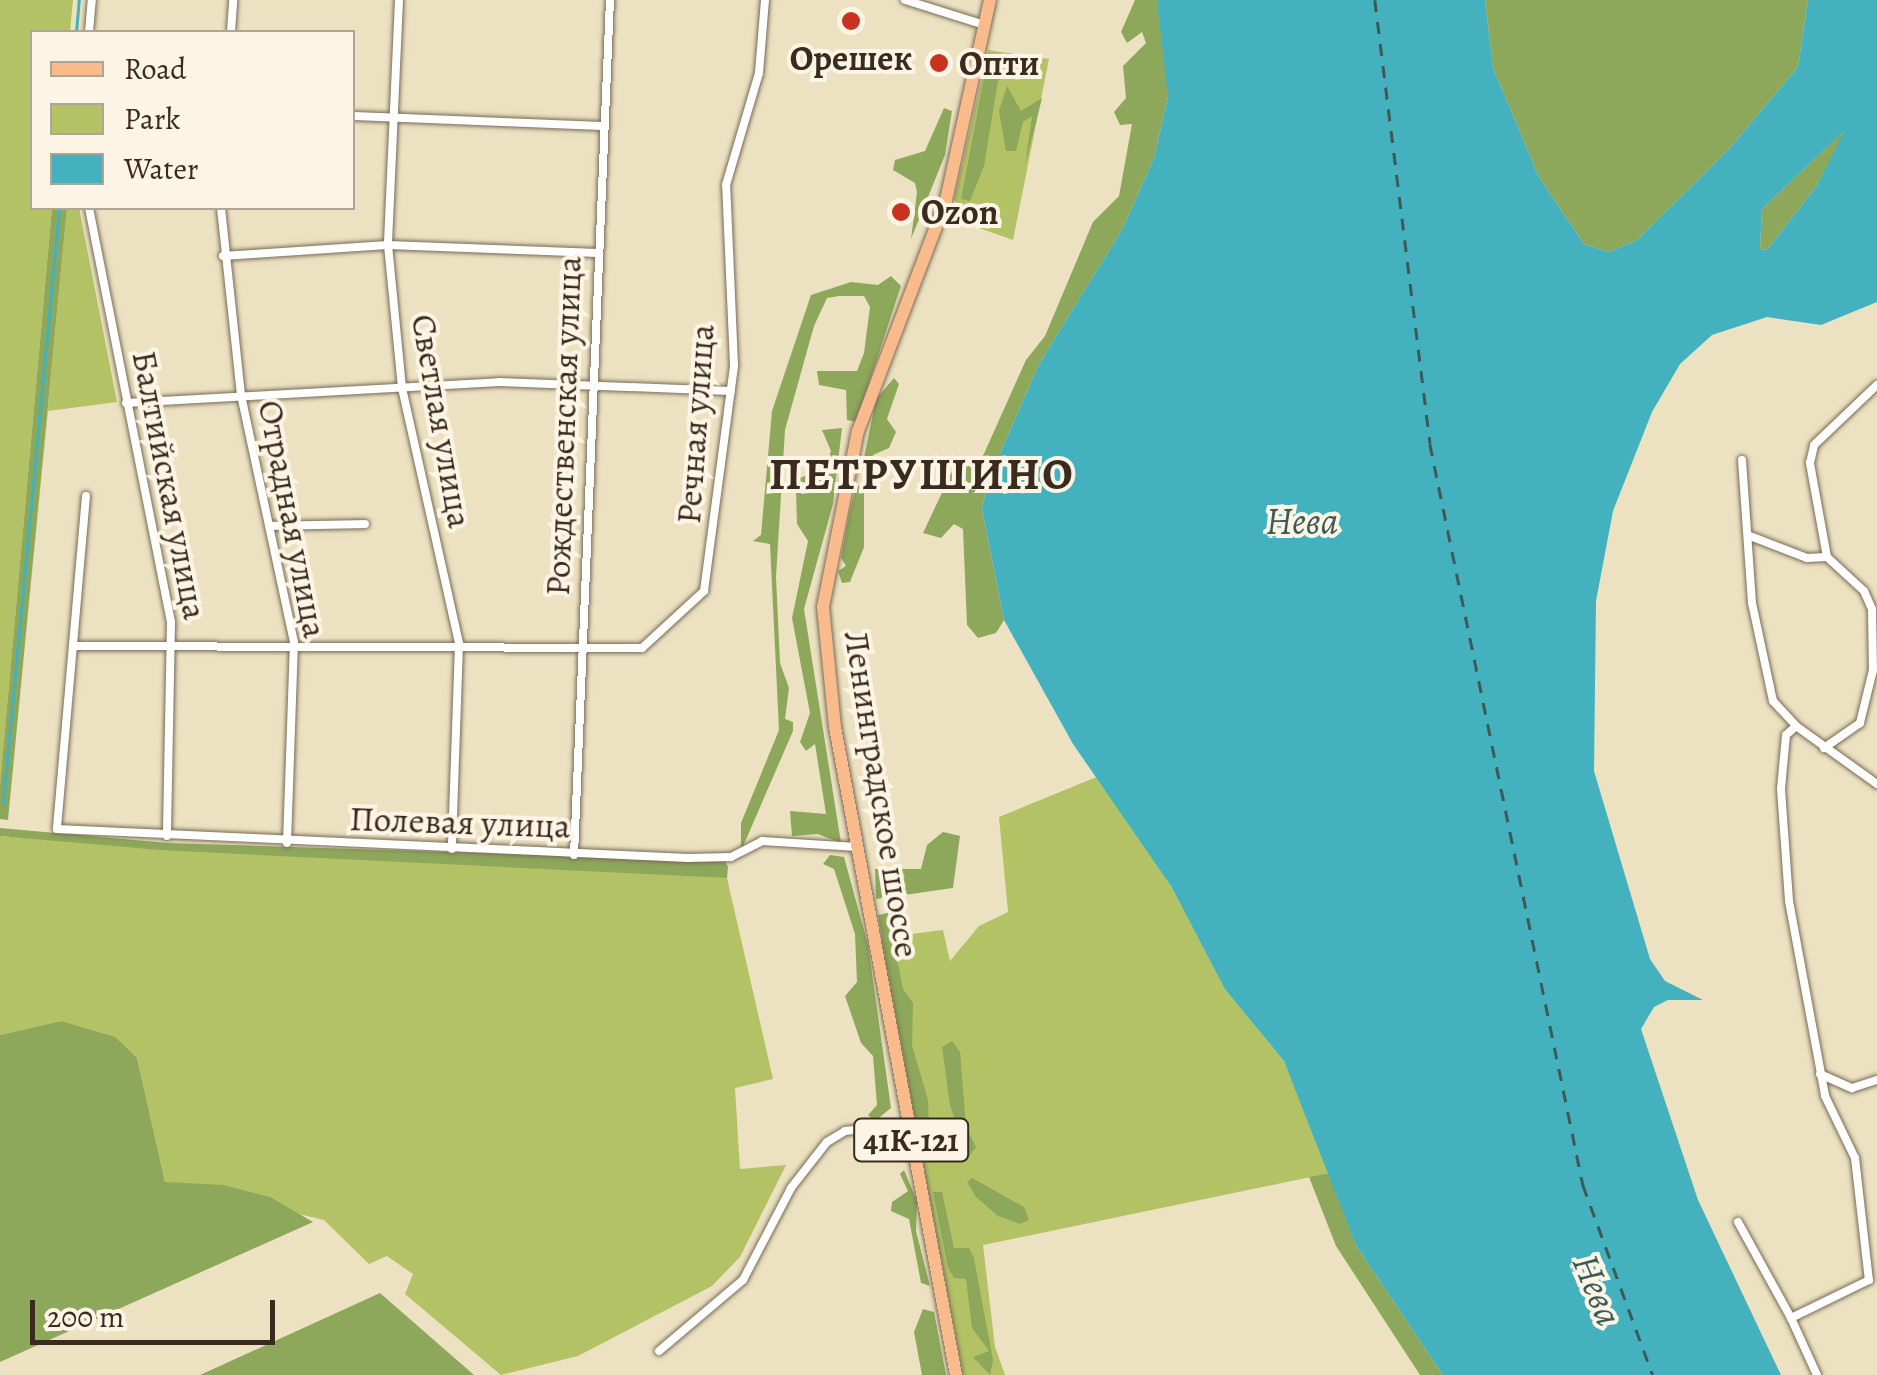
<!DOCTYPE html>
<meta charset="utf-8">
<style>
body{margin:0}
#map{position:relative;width:1877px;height:1375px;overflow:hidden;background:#ece2c1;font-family:Alegreya,serif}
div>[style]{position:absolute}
.green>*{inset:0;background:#b2c265}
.forest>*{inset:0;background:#8da85a}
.water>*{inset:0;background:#44b2be}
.stream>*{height:2.5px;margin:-1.25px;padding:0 1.25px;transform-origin:1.25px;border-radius:1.25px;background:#44b2be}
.ferry>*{height:2.5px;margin-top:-1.25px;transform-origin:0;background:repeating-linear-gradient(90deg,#3e5a56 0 12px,transparent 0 22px)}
.roads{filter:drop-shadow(0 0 2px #796a57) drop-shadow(0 0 2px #796a57)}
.minor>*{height:8px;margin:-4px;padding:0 4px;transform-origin:4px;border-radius:4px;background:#fff}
.primary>*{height:12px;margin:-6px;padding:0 6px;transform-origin:6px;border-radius:6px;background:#fabb8c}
.dots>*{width:28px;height:28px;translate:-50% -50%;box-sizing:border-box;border:5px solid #fcf5e5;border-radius:50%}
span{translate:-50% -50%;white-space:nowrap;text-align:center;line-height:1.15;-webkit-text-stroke:8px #fcf5e5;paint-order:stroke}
.shield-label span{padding:2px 8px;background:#fcf5e5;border:2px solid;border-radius:8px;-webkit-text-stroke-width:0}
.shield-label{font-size:32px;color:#3b2a1e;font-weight:700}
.poi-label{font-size:35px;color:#3b2a1e;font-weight:700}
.left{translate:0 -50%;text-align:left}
.street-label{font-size:35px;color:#3b2a1e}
.water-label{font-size:38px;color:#3e5a56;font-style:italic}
.district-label{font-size:45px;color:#3b2a1e;font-weight:700;letter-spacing:2.5px}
.legend{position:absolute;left:30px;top:30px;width:325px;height:180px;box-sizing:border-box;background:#fcf5e5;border:2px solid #afa495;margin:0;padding:12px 18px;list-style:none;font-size:30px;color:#3b2a1e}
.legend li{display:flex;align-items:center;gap:20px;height:50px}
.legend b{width:50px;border:2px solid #afa495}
.scale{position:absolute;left:30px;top:1300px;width:245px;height:45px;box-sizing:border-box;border:5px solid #3b2a1e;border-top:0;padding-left:12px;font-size:30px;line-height:35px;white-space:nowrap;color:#3b2a1e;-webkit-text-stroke:8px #fcf5e5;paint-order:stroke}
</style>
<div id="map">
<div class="green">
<i style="clip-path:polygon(0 0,73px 0,70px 32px,32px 32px,32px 208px,52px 208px,0 785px)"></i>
<i style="clip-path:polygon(988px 50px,1049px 59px,1013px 240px,948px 217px,960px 205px,954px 200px)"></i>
<i style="clip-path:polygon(67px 208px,79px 208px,117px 402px,48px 411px,28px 614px)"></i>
<i style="clip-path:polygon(1099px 776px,1171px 886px,1225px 988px,1284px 1061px,1330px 1173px,983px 1245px,995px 1347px,1005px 1375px,963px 1375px,880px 938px,943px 930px,950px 961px,979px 926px,1008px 912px,999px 817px)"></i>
<i style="clip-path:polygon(0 836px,727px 878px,773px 1079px,735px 1088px,740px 1169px,786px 1165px,740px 1257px,712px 1286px,578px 1356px,501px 1375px,405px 1294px,413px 1274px,387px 1256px,369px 1264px,324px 1220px,165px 1182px,137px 1058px,61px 1021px,0 1035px)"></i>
</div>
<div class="forest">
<i style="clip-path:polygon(1135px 0,1157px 0,1166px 48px,1168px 97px,1154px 158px,1123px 228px,1039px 364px,989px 479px,982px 509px,1004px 620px,996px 633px,978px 638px,967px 625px,963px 529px,954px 524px,941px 538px,923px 533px,955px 465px,983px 456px,1026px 360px,1045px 336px,1093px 222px,1119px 196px,1132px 124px,1120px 125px,1114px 112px,1126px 98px,1123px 66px,1146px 43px,1142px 32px,1127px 43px,1121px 32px)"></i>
<i style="clip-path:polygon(1485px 0,1808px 0,1798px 67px,1729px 149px,1637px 240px,1609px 252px,1584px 244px,1539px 177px,1493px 68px)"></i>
<i style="clip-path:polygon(997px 54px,1024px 63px,998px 81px,984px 166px,970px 201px,961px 199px,984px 78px)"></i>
<i style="clip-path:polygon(1007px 86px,1021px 111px,1042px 98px,1025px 166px,1032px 116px,1023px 122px,1016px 151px,1006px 151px,999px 111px)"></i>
<i style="clip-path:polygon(944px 108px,952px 111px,945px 155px,911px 239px,917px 192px,915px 183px,893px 170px,895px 160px,925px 151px)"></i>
<i style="clip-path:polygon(1848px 127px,1816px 187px,1767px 250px,1760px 249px,1762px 209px)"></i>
<i style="clip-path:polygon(52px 208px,67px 208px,8px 820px,0 819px,0 785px)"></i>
<i style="clip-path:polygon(891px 276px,901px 286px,856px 422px,847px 420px,846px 390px,819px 385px,817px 371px,857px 371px,864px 353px,870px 307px,864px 296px,839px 296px,827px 298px,814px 326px,785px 430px,776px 577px,780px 663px,789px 688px,785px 719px,793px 722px,793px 731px,741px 851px,741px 823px,779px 730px,770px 544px,753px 541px,761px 535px,772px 411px,811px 295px,851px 282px,878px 285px)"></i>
<i style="clip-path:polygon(894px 378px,899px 384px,887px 419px,896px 432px,889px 448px,873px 455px,870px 472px,861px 472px,876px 399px)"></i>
<i style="clip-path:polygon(842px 428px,833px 504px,804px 609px,841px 843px,818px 834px,792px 836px,790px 811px,826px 814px,815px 744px,806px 751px,800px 742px,810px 713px,792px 618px,808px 541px,797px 524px,796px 490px,800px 478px,825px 468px,831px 451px,822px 430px)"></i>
<i style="clip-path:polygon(864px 485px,864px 547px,850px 582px,842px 583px,838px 571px,846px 566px,841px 558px,849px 515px,856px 486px)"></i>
<i style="clip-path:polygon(0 828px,168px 843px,725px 861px,728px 867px,727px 878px,160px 850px,0 836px)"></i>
<i style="clip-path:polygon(943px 832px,960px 836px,953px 888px,876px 899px,875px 869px,921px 869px,927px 845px)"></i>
<i style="clip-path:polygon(830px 855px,844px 857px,868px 945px,891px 1108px,875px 1121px,868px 1115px,877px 1105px,873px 1056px,861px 1043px,845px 996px,857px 982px,855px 934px,834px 869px,823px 864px)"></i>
<i style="clip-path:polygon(888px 913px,903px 989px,913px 1003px,912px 1045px,928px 1100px,930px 1153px,920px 1144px,881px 932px,878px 915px)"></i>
<i style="clip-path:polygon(61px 1021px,115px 1037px,137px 1058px,165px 1182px,223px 1185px,270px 1197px,313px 1222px,0 1362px,0 1035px)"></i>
<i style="clip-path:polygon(952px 1041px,960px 1052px,966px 1127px,976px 1147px,968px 1158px,950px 1105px,942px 1047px)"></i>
<i style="clip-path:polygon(904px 1170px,917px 1201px,916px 1231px,930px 1286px,921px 1283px,909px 1219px,891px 1211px,892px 1202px,908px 1191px,900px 1174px)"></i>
<i style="clip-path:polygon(1330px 1173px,1356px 1245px,1443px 1375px,1420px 1375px,1336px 1246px,1309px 1177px)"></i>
<i style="clip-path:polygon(972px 1178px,1024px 1207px,1029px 1220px,1020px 1224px,998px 1216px,976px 1197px,967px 1182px)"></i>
<i style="clip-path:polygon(933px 1192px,942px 1192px,954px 1248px,969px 1248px,974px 1258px,993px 1360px,990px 1375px,973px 1357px,989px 1351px,972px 1328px,966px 1279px,954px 1278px,948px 1268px)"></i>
<i style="clip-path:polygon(380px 1293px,474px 1375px,200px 1375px)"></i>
<i style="clip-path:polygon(923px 1309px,934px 1312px,946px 1375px,922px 1375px,914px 1332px)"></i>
</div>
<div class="water">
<i style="clip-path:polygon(evenodd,1157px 0,1485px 0,1493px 68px,1539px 177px,1584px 244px,1609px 252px,1637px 240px,1729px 149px,1798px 67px,1808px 0,1877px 0,1877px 302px,1821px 325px,1767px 317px,1712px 335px,1680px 364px,1652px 412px,1613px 511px,1596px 601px,1594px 771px,1650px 959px,1665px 981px,1703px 1000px,1668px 1000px,1654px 1007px,1641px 1029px,1698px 1200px,1781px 1375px,1443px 1375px,1356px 1245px,1284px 1061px,1225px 989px,1171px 886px,1073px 744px,1004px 620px,982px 509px,989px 479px,1039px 364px,1123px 228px,1154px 158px,1168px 97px,1157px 0,1845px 130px,1816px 187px,1767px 250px,1760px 249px,1762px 209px,1845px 130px)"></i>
</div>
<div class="stream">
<i style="left:76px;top:32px;width:32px;rotate:-85deg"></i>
<i style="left:3px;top:802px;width:597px;rotate:-84.61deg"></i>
</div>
<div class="ferry">
<i style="left:1375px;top:0;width:447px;rotate:82.9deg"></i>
<i style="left:1430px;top:444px;width:757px;rotate:78.33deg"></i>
<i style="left:1583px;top:1185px;width:202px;rotate:69.8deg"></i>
</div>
<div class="roads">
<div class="minor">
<i style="left:399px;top:0;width:245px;rotate:92.6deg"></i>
<i style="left:388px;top:245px;width:144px;rotate:84.4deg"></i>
<i style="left:402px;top:388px;width:262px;rotate:77.4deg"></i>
<i style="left:459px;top:644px;width:205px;rotate:92deg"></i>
<i style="left:905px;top:0;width:84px;rotate:17.4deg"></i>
<i style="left:89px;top:32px;width:32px;rotate:-85deg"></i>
<i style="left:231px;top:32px;width:32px;rotate:-86deg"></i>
<i style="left:352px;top:116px;width:252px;rotate:2.3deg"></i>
<i style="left:89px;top:208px;width:422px;rotate:78.8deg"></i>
<i style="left:171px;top:622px;width:214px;rotate:91.1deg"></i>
<i style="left:221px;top:208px;width:188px;rotate:83.9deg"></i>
<i style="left:241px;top:395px;width:253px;rotate:77.9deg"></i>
<i style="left:294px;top:642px;width:201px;rotate:92deg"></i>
<i style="left:223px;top:256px;width:165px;rotate:-3.8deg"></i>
<i style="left:388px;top:245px;width:210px;rotate:2.2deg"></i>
<i style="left:126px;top:403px;width:374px;rotate:-3.2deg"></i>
<i style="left:499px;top:382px;width:232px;rotate:2.2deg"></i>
<i style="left:1742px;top:460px;width:143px;rotate:86deg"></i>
<i style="left:1752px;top:603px;width:100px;rotate:77.9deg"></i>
<i style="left:1773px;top:701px;width:34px;rotate:47deg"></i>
<i style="left:1796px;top:726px;width:100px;rotate:35.6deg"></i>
<i style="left:86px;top:496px;width:334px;rotate:95deg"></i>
<i style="left:57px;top:829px;width:632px;rotate:2.63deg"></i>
<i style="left:688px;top:858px;width:43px;rotate:-1.3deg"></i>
<i style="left:731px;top:857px;width:35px;rotate:-27deg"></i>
<i style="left:762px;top:841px;width:95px;rotate:3.6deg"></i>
<i style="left:269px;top:526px;width:96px;rotate:-1.2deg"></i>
<i style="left:1750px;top:536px;width:61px;rotate:21.1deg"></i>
<i style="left:1807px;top:558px;width:20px;rotate:-3deg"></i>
<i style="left:1827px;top:557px;width:50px;rotate:42.6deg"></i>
<i style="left:1864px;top:591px;width:20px;rotate:66deg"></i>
<i style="left:1872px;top:609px;width:61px;rotate:89.1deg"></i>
<i style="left:1873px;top:670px;width:55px;rotate:103.8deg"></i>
<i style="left:1860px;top:723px;width:44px;rotate:145.2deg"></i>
<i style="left:1827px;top:557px;width:96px;rotate:-100.3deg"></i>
<i style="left:1810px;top:463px;width:18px;rotate:-77deg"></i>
<i style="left:1814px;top:445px;width:87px;rotate:-43.6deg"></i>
<i style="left:73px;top:646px;width:569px;rotate:0.2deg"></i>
<i style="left:642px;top:648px;width:84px;rotate:-42.6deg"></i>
<i style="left:704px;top:591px;width:228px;rotate:-82.4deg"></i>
<i style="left:734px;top:365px;width:180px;rotate:-92.5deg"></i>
<i style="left:726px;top:185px;width:117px;rotate:-73.6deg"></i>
<i style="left:759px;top:73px;width:73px;rotate:-85.3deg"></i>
<i style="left:1796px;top:726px;width:13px;rotate:138deg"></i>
<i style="left:1786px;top:735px;width:54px;rotate:95.3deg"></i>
<i style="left:1781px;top:789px;width:112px;rotate:85.9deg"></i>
<i style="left:1789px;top:901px;width:198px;rotate:79.5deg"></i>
<i style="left:1825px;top:1096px;width:69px;rotate:64.2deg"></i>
<i style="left:1855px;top:1158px;width:123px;rotate:83.5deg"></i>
<i style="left:1869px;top:1280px;width:87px;rotate:154deg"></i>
<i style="left:1791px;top:1318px;width:63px;rotate:65.5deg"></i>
<i style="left:574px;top:855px;width:856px;rotate:-87.59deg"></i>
<i style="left:1820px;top:1074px;width:35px;rotate:24deg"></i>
<i style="left:1852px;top:1088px;width:26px;rotate:-18deg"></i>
<i style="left:1738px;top:1222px;width:110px;rotate:61.1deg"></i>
<i style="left:659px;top:1351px;width:110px;rotate:-40.2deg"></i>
<i style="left:743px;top:1280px;width:104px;rotate:-62.4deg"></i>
<i style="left:791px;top:1188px;width:58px;rotate:-52deg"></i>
<i style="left:827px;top:1142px;width:21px;rotate:-31deg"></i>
<i style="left:845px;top:1131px;width:63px;rotate:-6.3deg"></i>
</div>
<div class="primary">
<i style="left:956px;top:1375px;width:659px;rotate:-100.58deg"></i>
<i style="left:835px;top:727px;width:121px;rotate:-95.7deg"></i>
<i style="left:823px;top:607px;width:179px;rotate:-78.8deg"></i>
<i style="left:858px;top:431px;width:247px;rotate:-69.1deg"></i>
<i style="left:946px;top:200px;width:205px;rotate:-77.6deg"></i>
</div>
</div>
<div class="dots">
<i style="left:851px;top:21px;background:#c8321e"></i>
<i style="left:939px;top:63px;background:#c8321e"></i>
<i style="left:901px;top:212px;background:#c8321e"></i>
</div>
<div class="shield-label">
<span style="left:911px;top:1140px">41К-121</span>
</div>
<div class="poi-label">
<span style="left:851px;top:58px">Орешек</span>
<span class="left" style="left:959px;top:63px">Опти</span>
<span class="left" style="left:921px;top:212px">Ozon</span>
</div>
<div class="street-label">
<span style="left:442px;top:421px;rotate:80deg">Светлая улица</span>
<span style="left:695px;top:424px;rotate:-86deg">Речная улица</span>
<span style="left:563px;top:426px;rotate:-88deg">Рождественская улица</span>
<span style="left:170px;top:485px;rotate:79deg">Балтийская улица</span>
<span style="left:293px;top:519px;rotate:79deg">Отрадная улица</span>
<span style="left:882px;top:794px;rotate:81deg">Ленинградское шоссе</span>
<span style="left:460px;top:822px;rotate:2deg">Полевая улица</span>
</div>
<div class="water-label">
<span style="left:1302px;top:522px">Нева</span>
<span style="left:1597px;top:1290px;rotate:68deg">Нева</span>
</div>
<div class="district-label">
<span style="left:922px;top:475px">ПЕТРУШИНО</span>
</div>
<ul class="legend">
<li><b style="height:12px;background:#fabb8c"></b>Road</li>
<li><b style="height:28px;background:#b2c265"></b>Park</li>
<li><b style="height:28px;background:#44b2be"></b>Water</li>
</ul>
<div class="scale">200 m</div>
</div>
